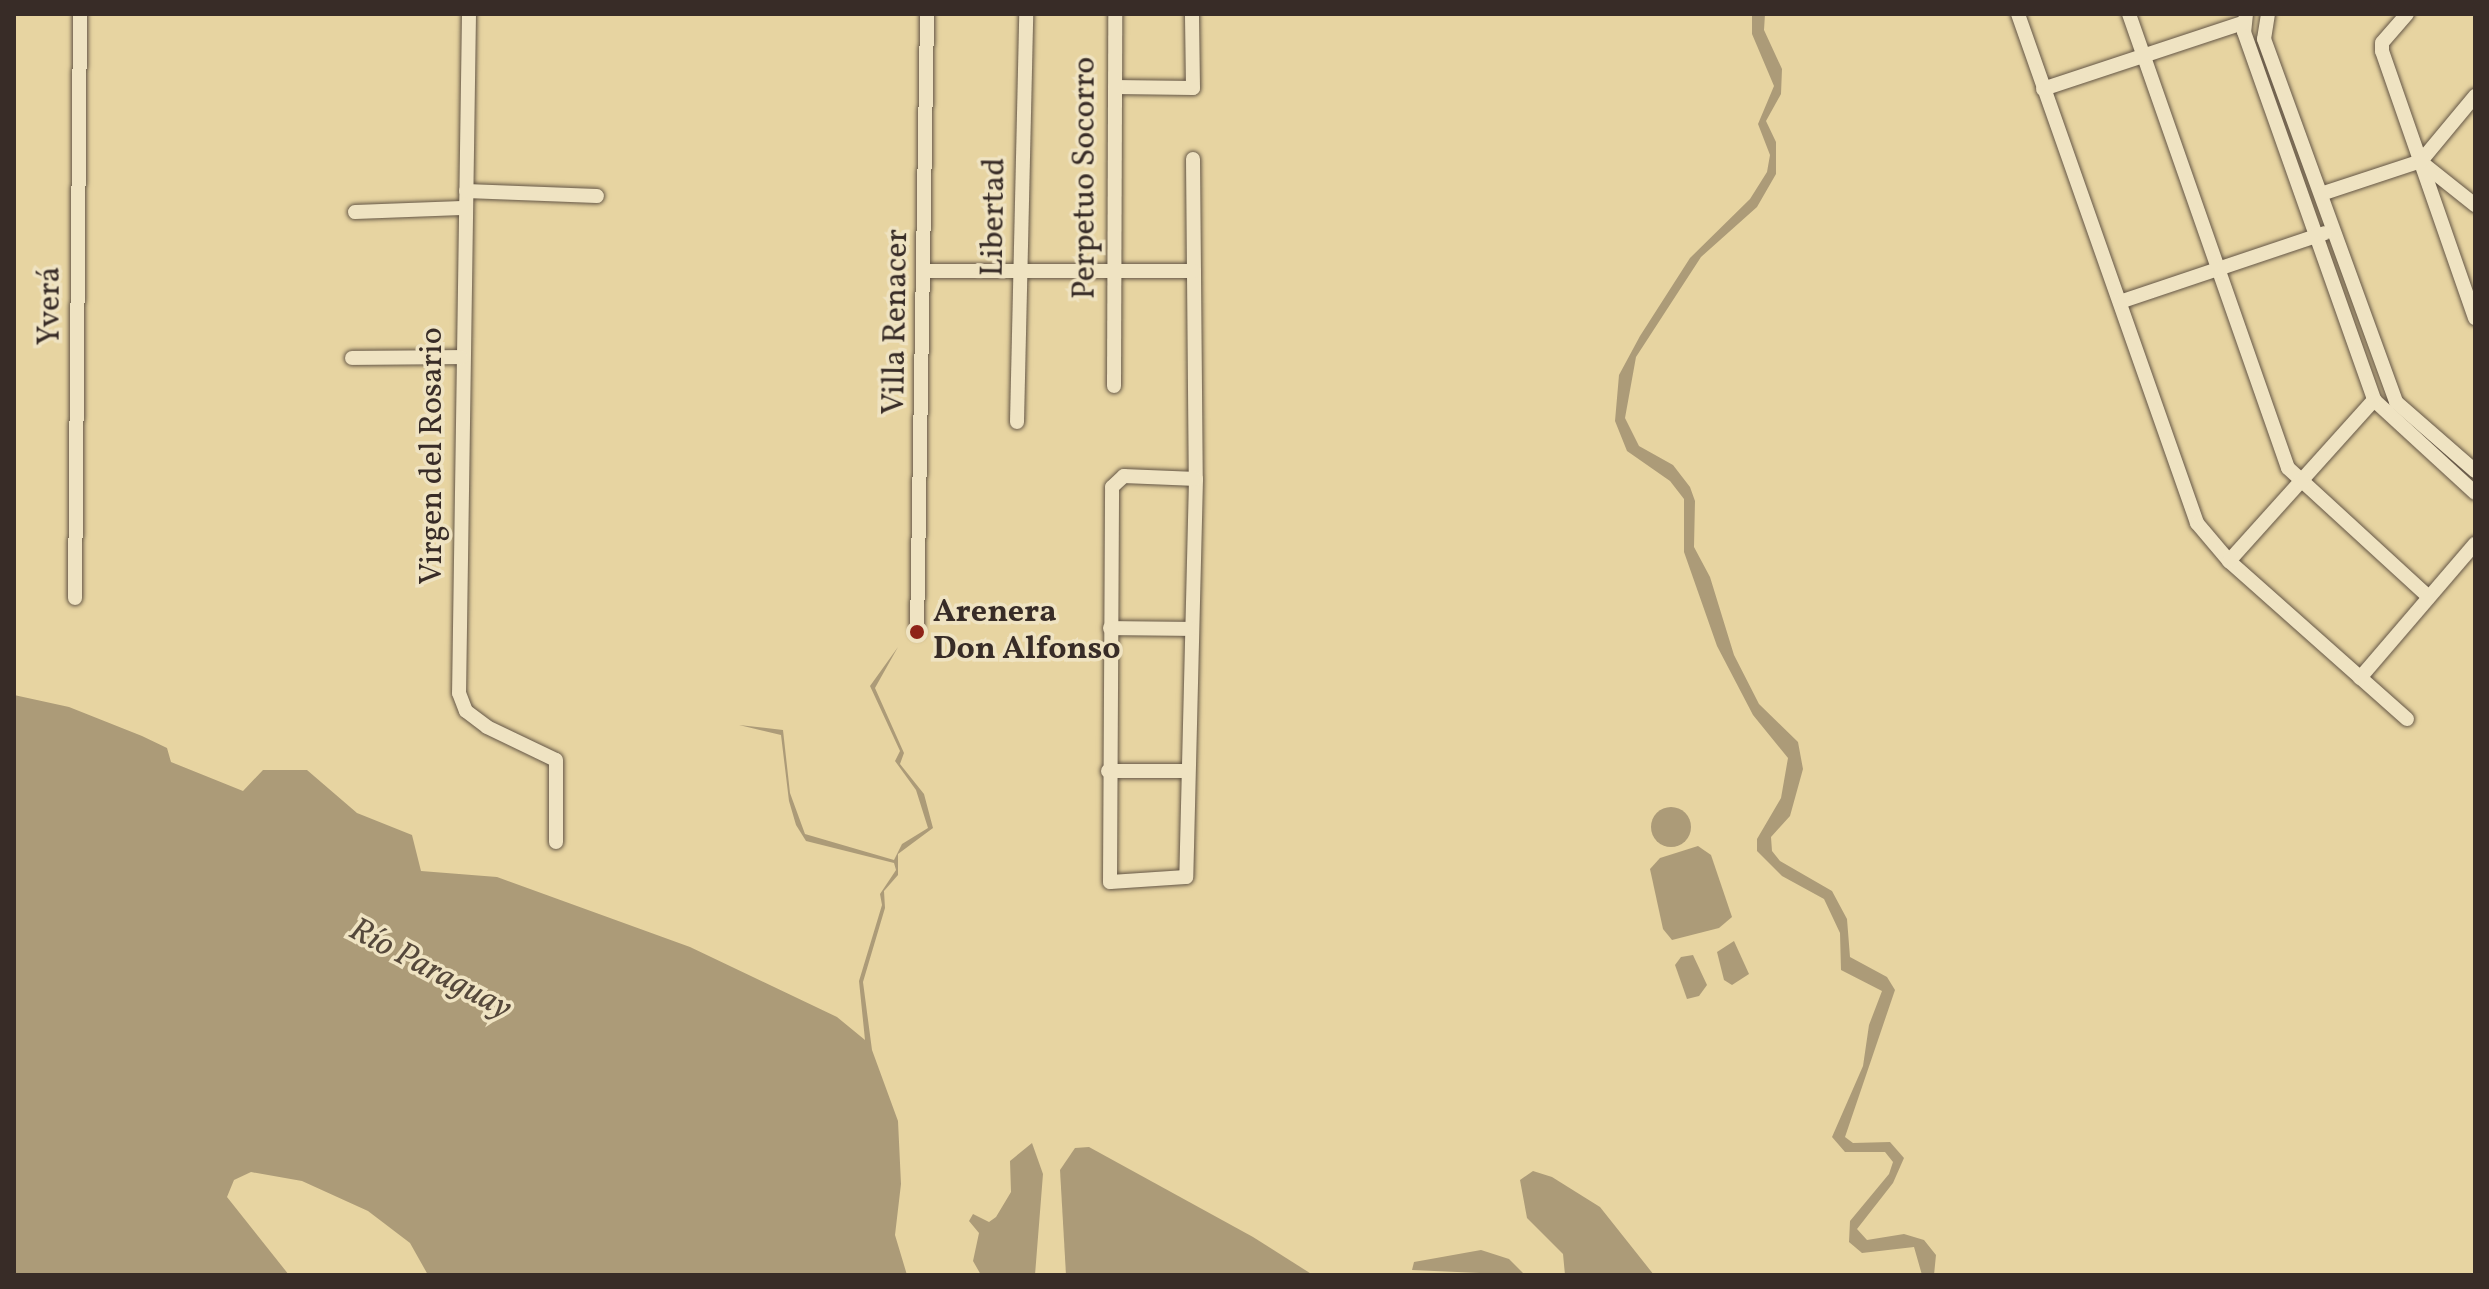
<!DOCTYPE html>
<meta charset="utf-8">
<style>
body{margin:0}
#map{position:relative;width:2489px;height:1289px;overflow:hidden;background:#e7d4a1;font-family:Vollkorn,serif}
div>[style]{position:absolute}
.water>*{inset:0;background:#ac9b78}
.round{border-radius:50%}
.roads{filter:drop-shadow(0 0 2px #645646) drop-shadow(0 0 2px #645646)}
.minor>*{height:14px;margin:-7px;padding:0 7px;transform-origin:7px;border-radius:7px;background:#efe3c2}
.dots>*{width:22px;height:22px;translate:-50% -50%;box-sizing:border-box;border:4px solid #efe3c2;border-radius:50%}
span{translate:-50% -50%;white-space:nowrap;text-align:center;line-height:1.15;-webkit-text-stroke:7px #efe3c2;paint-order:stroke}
.street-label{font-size:32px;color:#382c27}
.poi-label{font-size:32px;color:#382c27;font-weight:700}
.left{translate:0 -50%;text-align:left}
.water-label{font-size:34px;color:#55483b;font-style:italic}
.frame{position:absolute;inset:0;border:16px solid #382c27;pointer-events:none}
</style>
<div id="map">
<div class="water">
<i style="clip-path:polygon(1752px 14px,1765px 14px,1764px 30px,1782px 69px,1781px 94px,1766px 121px,1776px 142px,1776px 174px,1757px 207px,1701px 257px,1636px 357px,1625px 418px,1639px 446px,1673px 465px,1690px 487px,1695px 501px,1694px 547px,1710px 577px,1734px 655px,1759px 704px,1798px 742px,1803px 769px,1790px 816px,1771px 837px,1772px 851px,1780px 861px,1832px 891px,1847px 919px,1850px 957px,1887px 977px,1895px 990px,1845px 1137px,1853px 1143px,1890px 1142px,1904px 1158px,1893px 1183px,1857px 1229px,1867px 1240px,1904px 1234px,1924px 1240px,1936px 1255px,1934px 1275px,1922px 1275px,1914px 1247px,1862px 1253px,1849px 1242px,1850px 1221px,1889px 1174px,1893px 1162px,1885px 1152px,1845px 1152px,1832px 1137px,1863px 1066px,1869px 1025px,1882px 991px,1841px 970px,1840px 933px,1824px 899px,1782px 876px,1757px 851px,1757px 839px,1781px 798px,1788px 758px,1753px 715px,1717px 646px,1684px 552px,1684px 499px,1670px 481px,1627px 451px,1615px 421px,1619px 375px,1640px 336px,1690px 258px,1750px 199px,1767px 172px,1770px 155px,1758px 124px,1774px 86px,1752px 34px)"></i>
<i style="clip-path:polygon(898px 647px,875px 688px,904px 753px,900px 764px,924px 794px,933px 828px,898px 854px,898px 875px,884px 891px,885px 908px,863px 982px,872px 1050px,898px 1121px,901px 1184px,895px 1235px,907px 1275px,428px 1275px,410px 1243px,368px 1211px,302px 1181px,251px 1172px,234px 1180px,227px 1197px,289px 1275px,14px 1275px,14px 695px,69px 707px,142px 736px,167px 748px,171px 762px,243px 791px,263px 770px,307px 770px,357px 813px,412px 835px,421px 871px,497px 877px,690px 947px,837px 1017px,865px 1040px,859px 981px,882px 905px,880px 894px,896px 870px,894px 863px,806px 841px,796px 825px,789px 801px,781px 735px,739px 725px,783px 730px,790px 793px,805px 834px,894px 860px,902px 844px,928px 828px,916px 790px,895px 761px,900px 751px,870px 686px)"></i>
<i class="round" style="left:1651px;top:807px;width:40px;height:40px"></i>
<i style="clip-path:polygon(1698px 846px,1711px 855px,1732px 917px,1719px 928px,1672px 940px,1663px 929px,1650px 869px,1660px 858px)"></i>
<i style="clip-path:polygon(1734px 941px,1749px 974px,1732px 985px,1724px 980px,1717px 952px)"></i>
<i style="clip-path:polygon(1693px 955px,1707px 985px,1699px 996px,1687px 999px,1675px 965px,1681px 957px)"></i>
<i style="clip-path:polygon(1032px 1143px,1043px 1174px,1035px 1275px,981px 1275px,973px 1261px,979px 1233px,969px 1221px,973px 1214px,989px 1222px,996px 1217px,1011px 1192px,1010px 1161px)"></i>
<i style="clip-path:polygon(1089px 1147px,1253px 1237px,1313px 1275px,1066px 1275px,1060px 1170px,1075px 1148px)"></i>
<i style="clip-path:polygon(1533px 1171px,1552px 1177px,1600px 1207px,1654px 1275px,1565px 1275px,1563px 1254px,1527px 1218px,1520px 1180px)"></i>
<i style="clip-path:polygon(1481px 1250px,1509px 1259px,1525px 1275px,1412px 1270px,1414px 1262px)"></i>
</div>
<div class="roads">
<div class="minor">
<i style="left:469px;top:14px;width:679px;rotate:90.84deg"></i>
<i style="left:459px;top:693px;width:19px;rotate:69deg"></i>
<i style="left:466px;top:711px;width:26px;rotate:37deg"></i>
<i style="left:487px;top:727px;width:76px;rotate:25.6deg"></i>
<i style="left:556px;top:760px;width:82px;rotate:90deg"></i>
<i style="left:2018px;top:14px;width:540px;rotate:70.62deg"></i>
<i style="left:2197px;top:523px;width:50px;rotate:49.9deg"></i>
<i style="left:2229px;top:561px;width:238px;rotate:41.6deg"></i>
<i style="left:2129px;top:14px;width:481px;rotate:70.7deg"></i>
<i style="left:2288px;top:468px;width:191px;rotate:42.5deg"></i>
<i style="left:2246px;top:14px;width:18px;rotate:96deg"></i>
<i style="left:2244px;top:32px;width:390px;rotate:70.5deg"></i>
<i style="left:2374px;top:400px;width:137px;rotate:42.6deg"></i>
<i style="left:2268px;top:14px;width:25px;rotate:99deg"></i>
<i style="left:2264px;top:39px;width:386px;rotate:70deg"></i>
<i style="left:2396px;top:402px;width:105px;rotate:41.1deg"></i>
<i style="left:2407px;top:14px;width:38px;rotate:131deg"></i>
<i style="left:2382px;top:43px;width:8px;rotate:90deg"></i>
<i style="left:2382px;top:51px;width:283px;rotate:70.8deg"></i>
<i style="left:1115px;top:87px;width:78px;rotate:0.7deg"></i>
<i style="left:1193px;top:88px;width:74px;rotate:-90.8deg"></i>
<i style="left:2043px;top:89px;width:211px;rotate:-18.3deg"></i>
<i style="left:1193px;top:159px;width:320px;rotate:89.5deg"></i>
<i style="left:1196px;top:479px;width:398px;rotate:91.4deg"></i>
<i style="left:1186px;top:877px;width:76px;rotate:176.2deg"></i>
<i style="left:1110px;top:882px;width:395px;rotate:-89.7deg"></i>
<i style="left:1112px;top:487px;width:16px;rotate:-43deg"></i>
<i style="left:1124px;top:476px;width:72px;rotate:2.4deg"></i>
<i style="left:2421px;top:162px;width:69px;rotate:38.5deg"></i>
<i style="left:466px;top:191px;width:131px;rotate:2.2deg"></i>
<i style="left:2321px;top:194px;width:105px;rotate:-18.3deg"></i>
<i style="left:2421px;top:161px;width:85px;rotate:-50.3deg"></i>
<i style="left:355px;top:212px;width:107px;rotate:-2.1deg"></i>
<i style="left:927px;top:271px;width:267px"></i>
<i style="left:2120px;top:302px;width:216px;rotate:-18.6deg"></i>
<i style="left:352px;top:358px;width:109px;rotate:-0.5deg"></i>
<i style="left:1114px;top:386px;width:372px;rotate:-89.8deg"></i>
<i style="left:1017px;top:422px;width:408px;rotate:-88.7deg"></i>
<i style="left:2229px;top:561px;width:217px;rotate:-48deg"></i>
<i style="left:75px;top:598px;width:584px;rotate:-89.51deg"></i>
<i style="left:1110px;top:628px;width:81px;rotate:0.7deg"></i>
<i style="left:917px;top:632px;width:618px;rotate:-89.07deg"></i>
<i style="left:2360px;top:678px;width:177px;rotate:-49.4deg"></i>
<i style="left:1108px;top:771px;width:80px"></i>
</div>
</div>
<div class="dots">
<i style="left:917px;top:632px;background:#8f2418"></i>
</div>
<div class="street-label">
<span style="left:1086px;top:178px;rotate:-90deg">Perpetuo Socorro</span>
<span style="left:995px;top:217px;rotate:-89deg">Libertad</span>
<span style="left:51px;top:306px;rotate:-90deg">Yverá</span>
<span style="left:897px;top:322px;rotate:-89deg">Villa Renacer</span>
<span style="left:433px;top:456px;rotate:-90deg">Virgen del Rosario</span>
</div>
<div class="poi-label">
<span class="left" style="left:933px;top:632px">Arenera<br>Don Alfonso</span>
</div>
<div class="water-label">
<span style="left:430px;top:970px;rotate:28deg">Río Paraguay</span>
</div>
<div class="frame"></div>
</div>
